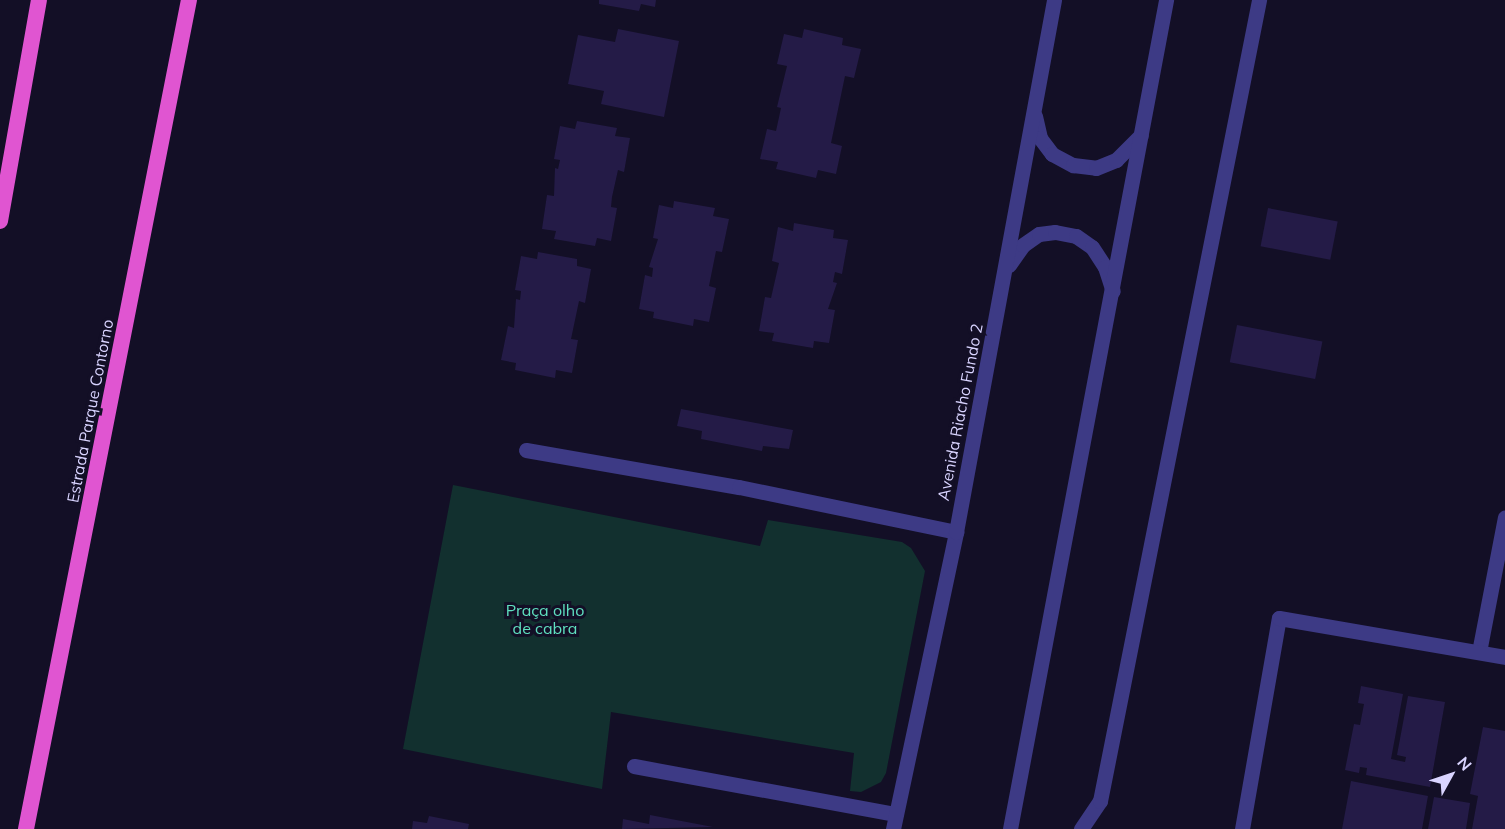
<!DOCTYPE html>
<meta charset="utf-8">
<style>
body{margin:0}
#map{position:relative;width:1505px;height:829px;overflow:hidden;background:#130f26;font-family:Mulish,sans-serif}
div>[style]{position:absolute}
.green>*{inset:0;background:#12302f}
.building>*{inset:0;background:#241b47;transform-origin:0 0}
.service>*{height:15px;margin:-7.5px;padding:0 7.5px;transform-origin:7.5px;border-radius:7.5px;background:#3d3a85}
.minor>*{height:15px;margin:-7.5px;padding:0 7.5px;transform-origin:7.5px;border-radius:7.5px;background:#3d3a85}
.tertiary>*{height:15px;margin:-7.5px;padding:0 7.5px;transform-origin:7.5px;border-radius:7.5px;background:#3d3a85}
.trunk>*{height:16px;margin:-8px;padding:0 8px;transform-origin:8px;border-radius:8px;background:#e055d1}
span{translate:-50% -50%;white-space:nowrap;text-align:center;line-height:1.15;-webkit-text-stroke:6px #130f26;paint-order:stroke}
.street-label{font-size:16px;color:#d9d4ff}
.park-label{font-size:16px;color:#5fe0c0}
.north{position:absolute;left:1421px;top:745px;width:60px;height:60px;-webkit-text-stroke:4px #130f26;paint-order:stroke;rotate:50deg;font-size:16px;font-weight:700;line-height:24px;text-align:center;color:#d9d4ff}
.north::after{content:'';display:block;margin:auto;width:21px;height:27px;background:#d9d4ff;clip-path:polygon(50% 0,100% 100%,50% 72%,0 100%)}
</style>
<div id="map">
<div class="green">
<i style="clip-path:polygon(453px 485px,760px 546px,768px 520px,902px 542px,911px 548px,925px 571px,886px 773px,881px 782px,861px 792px,850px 791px,854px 753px,611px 712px,602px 789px,403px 749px)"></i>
</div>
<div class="building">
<i style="clip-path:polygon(599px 0,656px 0,655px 7px,641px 4px,639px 11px,599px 4px)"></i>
<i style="clip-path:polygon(618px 29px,679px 41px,664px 117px,601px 104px,604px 91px,568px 84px,578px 35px,615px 42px)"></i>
<i style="clip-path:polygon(804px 29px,843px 38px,842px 45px,861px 49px,854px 78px,845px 76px,831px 143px,842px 146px,836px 174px,818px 170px,816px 178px,776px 169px,778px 162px,760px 159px,767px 129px,776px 131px,781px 108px,777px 107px,787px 66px,777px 64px,784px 34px,802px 38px)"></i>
<i style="clip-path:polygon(577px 121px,617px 128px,615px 136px,630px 138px,624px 172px,618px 170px,612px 197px,611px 207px,617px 208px,611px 241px,597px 238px,595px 246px,554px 239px,556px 231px,542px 229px,547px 195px,554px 196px,555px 168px,558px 169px,560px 160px,554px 159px,560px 126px,575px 129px)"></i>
<i style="clip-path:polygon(674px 201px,715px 208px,713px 216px,729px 219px,722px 252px,716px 251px,709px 286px,716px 288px,709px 322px,694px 319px,693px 326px,653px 318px,654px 312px,639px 309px,645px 275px,652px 277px,653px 268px,649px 267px,658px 239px,653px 238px,659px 205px,673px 208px)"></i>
<i style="left:1268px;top:208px;width:71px;height:39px;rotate:11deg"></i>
<i style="clip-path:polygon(794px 223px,834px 230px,833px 238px,848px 240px,842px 274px,835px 272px,833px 282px,837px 283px,828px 309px,835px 310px,829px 343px,814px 341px,813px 348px,772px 341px,774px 333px,759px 331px,765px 297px,771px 298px,779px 263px,772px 261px,778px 227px,793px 231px)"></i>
<i style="clip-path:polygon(538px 252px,577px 259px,577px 266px,591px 269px,585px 303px,579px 301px,571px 339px,578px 340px,572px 373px,556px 370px,555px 378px,515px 370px,516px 363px,501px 360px,508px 326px,514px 328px,516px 299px,520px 300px,521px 291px,515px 290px,521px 256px,537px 259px)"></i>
<i style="left:1237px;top:325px;width:87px;height:38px;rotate:11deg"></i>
<i style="clip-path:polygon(681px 409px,793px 430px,789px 449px,763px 446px,762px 451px,701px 439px,702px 431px,677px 426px)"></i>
<i style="clip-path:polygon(1361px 686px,1403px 694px,1391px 759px,1405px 762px,1406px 757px,1397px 755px,1408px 696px,1445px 702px,1430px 787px,1366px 775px,1367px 768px,1360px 767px,1359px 773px,1345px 770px,1354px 724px,1360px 725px,1364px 704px,1358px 703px)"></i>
<i style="clip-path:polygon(1483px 727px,1505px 731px,1505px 829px,1472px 829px,1478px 796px,1470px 794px)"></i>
<i style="clip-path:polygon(1351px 781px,1428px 796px,1422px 829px,1342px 829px)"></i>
<i style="clip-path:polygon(1434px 797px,1470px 803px,1466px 829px,1428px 829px)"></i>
<i style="clip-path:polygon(650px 815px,713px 827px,622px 829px,623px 819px,649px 824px)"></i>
<i style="clip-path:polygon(429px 816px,469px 824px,468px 829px,412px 829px,413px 821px,427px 823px)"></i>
</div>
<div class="service">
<i style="left:1081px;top:829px;width:34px;rotate:-56deg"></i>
<i style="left:1100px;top:801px;width:817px;rotate:-78.77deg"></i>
</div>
<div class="minor">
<i style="left:526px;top:450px;width:216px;rotate:9.9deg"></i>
<i style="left:739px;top:487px;width:222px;rotate:11.7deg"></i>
<i style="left:1479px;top:652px;width:137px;rotate:-79.1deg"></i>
<i style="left:634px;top:766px;width:266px;rotate:10.4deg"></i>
<i style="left:1242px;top:829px;width:214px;rotate:-80.1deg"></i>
<i style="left:1279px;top:618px;width:229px;rotate:9.8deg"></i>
</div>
<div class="tertiary">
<i style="left:1035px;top:116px;width:23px;rotate:77deg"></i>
<i style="left:1040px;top:138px;width:20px;rotate:53deg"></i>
<i style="left:1052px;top:154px;width:24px;rotate:28deg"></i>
<i style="left:1073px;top:165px;width:23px;rotate:7deg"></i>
<i style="left:1096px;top:168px;width:22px;rotate:-22deg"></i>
<i style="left:1116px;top:160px;width:35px;rotate:-45deg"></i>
<i style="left:1009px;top:265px;width:24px;rotate:-55deg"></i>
<i style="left:1023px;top:245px;width:19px;rotate:-35deg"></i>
<i style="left:1039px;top:234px;width:16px;rotate:-7deg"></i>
<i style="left:1055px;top:232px;width:21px;rotate:11deg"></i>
<i style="left:1076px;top:236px;width:19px;rotate:35deg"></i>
<i style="left:1092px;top:247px;width:24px;rotate:57deg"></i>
<i style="left:1105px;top:267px;width:25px;rotate:72deg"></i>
<i style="left:893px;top:829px;width:304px;rotate:-78deg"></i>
<i style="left:956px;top:532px;width:541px;rotate:-79.56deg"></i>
<i style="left:1010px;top:829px;width:844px;rotate:-79.34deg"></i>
</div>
<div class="trunk">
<i style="left:0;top:221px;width:224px;rotate:-80deg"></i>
<i style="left:26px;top:829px;width:845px;rotate:-78.88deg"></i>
</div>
<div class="street-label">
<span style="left:90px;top:411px;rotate:-79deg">Estrada Parque Contorno</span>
<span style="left:960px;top:412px;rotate:-79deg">Avenida Riacho Fundo 2</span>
</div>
<div class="park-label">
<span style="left:545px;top:619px">Praça olho<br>de cabra</span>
</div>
<div class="north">N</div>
</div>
